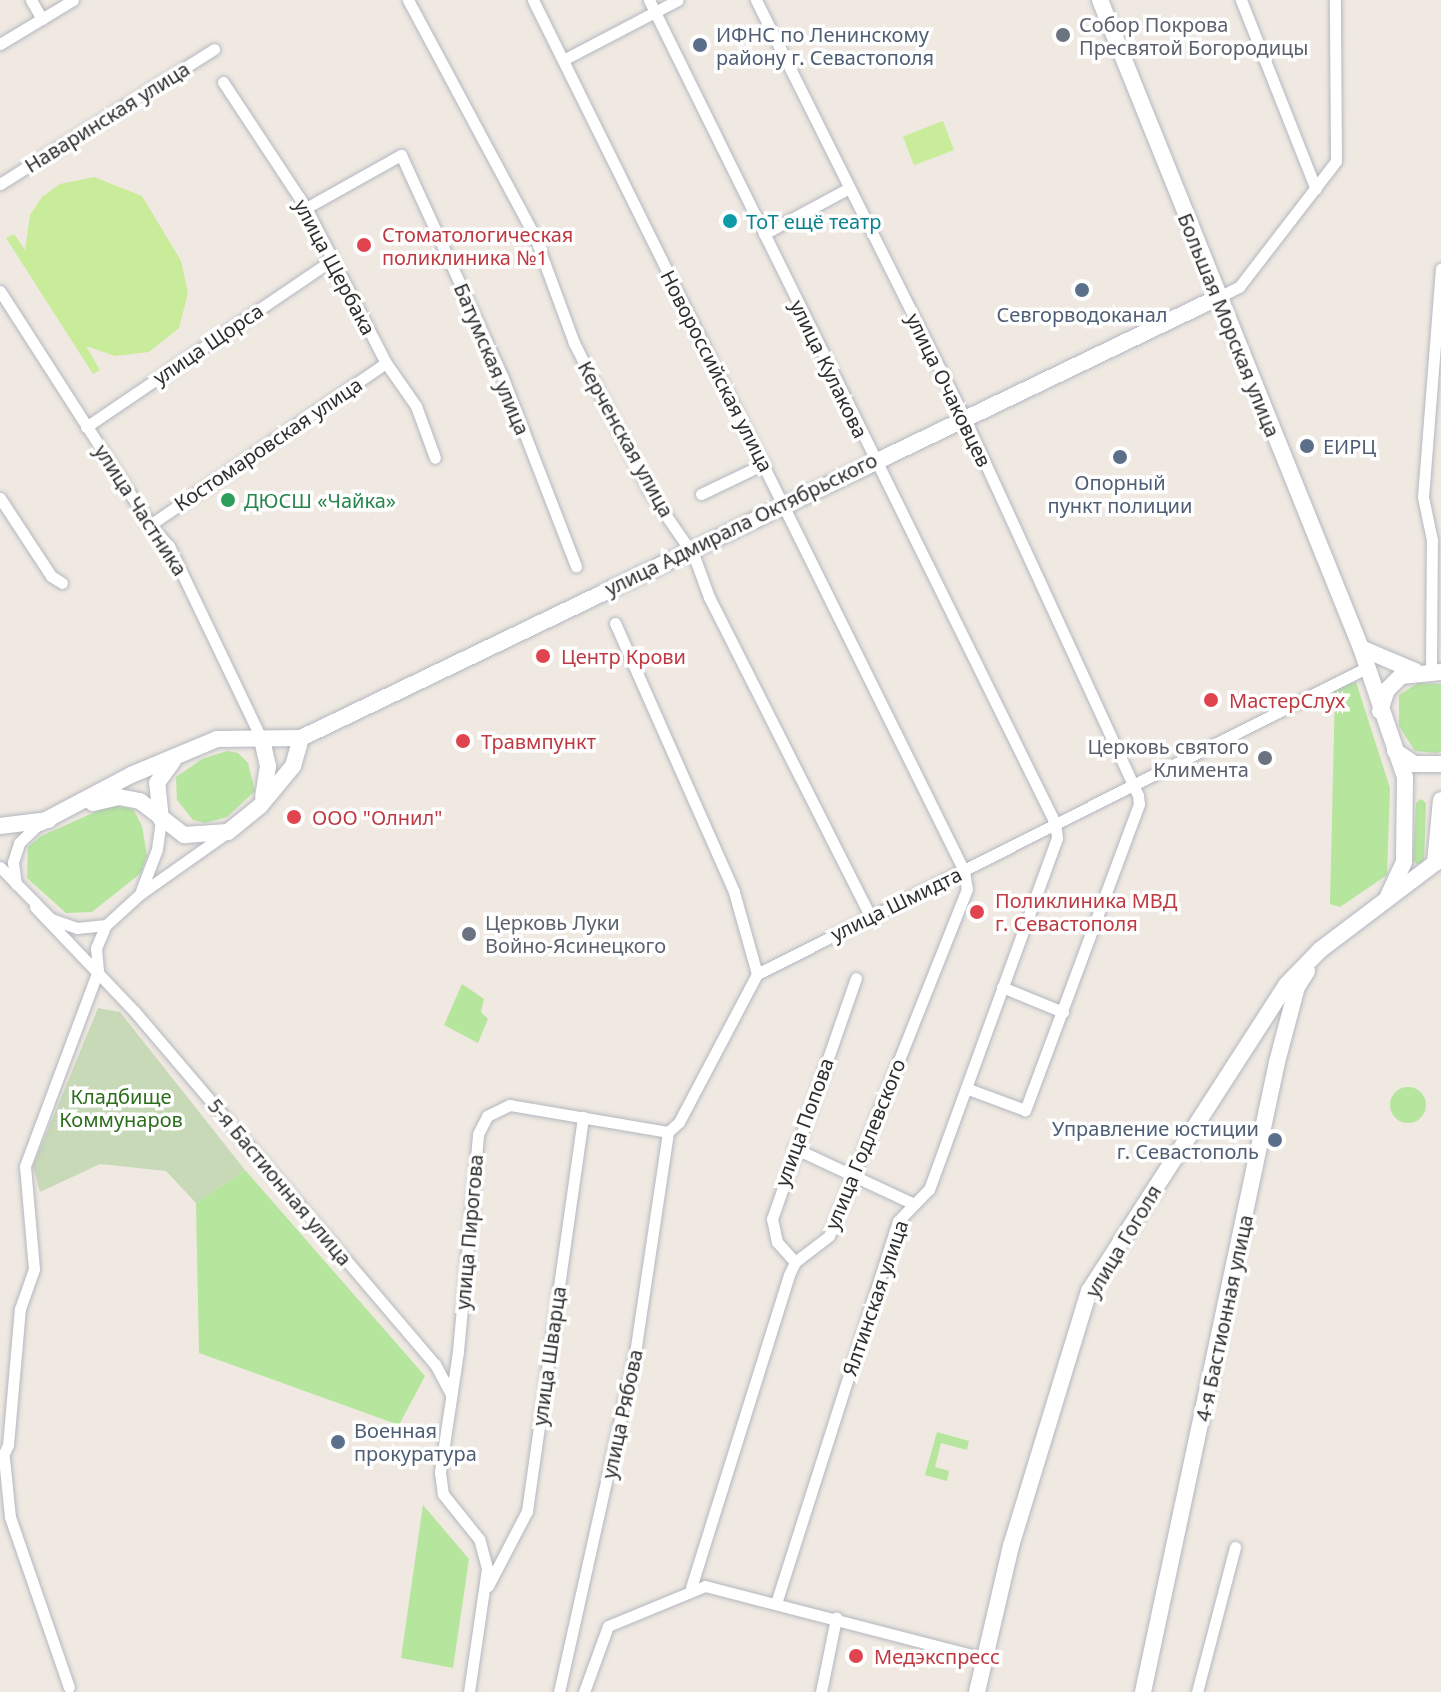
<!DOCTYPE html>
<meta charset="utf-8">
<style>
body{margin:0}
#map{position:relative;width:1441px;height:1692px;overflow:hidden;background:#efe9e1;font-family:"Noto Sans",sans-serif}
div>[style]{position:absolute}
.green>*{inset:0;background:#b6e59e}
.round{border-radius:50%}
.cemetery>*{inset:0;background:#c8d9b8}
.pitch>*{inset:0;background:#c9ec9a;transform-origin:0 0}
.roads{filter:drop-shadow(0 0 2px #b4b7c1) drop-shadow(0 0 2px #b4b7c1)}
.minor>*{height:11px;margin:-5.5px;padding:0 5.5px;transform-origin:5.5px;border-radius:5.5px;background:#fff}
.secondary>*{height:16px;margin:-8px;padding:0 8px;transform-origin:8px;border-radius:8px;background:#fff}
.dots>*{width:22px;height:22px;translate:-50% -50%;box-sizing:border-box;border:4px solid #fff;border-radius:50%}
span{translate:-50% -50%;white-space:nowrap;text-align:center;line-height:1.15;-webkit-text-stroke:7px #fff;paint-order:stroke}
.worship-label{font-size:20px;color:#5b616d}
.left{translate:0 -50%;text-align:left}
.right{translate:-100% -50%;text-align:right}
.service-label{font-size:20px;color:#4e5e75}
.street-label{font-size:20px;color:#2e2e2e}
.culture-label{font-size:20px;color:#0d838f}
.health-label{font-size:20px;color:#be3a42}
.leisure-label{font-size:20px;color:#27864d}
.park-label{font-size:20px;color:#2c6e1b}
</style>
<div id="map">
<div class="green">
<i style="clip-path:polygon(1356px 682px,1390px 788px,1387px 875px,1340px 907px,1330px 904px,1335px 689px)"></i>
<i style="clip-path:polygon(1418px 683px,1441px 684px,1441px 752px,1436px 753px,1415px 751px,1399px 726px,1399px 695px)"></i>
<i style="clip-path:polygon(227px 751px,238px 753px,248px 763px,255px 791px,227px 817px,205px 823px,193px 820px,177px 800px,176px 777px,202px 759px)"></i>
<i style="clip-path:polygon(1421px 799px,1426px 803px,1424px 861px,1419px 865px,1413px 861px,1416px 803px)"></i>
<i style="clip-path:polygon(111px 805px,133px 809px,142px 826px,147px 856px,141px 873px,92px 912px,66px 913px,27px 878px,28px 847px,41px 836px)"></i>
<i style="clip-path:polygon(462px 984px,484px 999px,481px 1012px,488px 1019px,478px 1043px,444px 1025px)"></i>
<i class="round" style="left:1390px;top:1087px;width:36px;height:36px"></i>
<i style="clip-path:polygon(245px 1170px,425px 1376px,399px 1425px,199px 1353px,196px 1203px)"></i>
<i style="clip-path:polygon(937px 1432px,969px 1441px,967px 1450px,941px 1443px,935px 1467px,949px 1471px,947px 1481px,925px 1475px)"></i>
<i style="clip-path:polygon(423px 1505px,469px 1559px,453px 1668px,401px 1658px)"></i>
</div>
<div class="cemetery">
<i style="clip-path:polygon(98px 1008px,120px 1012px,245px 1170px,196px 1203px,166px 1171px,100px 1164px,40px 1192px,33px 1166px)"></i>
</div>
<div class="pitch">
<i style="left:943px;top:121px;width:31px;height:43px;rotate:69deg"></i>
<i style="clip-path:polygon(94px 177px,142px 196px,181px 261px,188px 293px,179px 328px,149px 352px,115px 356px,86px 346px,100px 370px,93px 374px,6px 238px,14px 234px,25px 250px,30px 215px,42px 197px,60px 184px)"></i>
</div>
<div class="roads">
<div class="minor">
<i style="left:31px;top:0;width:22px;rotate:60deg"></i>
<i style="left:408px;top:0;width:269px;rotate:61.8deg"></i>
<i style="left:535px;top:237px;width:113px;rotate:69.8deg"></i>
<i style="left:574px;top:343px;width:167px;rotate:63deg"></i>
<i style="left:650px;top:492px;width:78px;rotate:55.5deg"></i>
<i style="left:694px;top:556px;width:44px;rotate:69.9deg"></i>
<i style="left:709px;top:597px;width:360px;rotate:63.2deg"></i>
<i style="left:533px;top:0;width:972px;rotate:63.67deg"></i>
<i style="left:964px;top:871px;width:18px;rotate:81deg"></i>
<i style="left:967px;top:889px;width:373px;rotate:111.7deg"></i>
<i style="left:829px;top:1236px;width:43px;rotate:142.6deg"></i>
<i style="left:795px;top:1262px;width:14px;rotate:115deg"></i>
<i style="left:789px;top:1275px;width:328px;rotate:107.4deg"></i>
<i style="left:649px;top:0;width:918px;rotate:63.74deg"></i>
<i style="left:1055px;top:823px;width:15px;rotate:82deg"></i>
<i style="left:1057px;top:838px;width:374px;rotate:110deg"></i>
<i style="left:929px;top:1189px;width:45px;rotate:134.1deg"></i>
<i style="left:898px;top:1221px;width:401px;rotate:107.7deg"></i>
<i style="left:756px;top:0;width:478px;rotate:63.5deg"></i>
<i style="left:969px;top:428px;width:404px;rotate:65.3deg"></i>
<i style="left:1138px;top:795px;width:9px;rotate:84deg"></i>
<i style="left:1139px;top:804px;width:327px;rotate:110.4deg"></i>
<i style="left:1025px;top:1110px;width:63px;rotate:-159.6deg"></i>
<i style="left:1241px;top:0;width:203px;rotate:68.4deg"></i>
<i style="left:0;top:44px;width:85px;rotate:-31.1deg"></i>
<i style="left:565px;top:59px;width:127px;rotate:-27.6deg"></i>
<i style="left:223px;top:82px;width:151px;rotate:56.6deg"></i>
<i style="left:306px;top:208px;width:174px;rotate:62.7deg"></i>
<i style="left:386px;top:363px;width:52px;rotate:55.1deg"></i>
<i style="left:416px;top:406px;width:55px;rotate:69.9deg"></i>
<i style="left:0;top:184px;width:253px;rotate:-32.2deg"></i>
<i style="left:306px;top:208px;width:109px;rotate:-29.2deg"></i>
<i style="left:401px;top:155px;width:245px;rotate:65.4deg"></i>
<i style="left:503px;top:378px;width:202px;rotate:68.8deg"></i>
<i style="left:764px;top:234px;width:97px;rotate:-28.4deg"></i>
<i style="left:0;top:291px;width:278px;rotate:57.3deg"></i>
<i style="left:150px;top:525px;width:28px;rotate:48deg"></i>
<i style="left:169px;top:546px;width:215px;rotate:64.4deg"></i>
<i style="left:1217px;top:298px;width:25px;rotate:-27deg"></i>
<i style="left:1239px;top:287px;width:159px;rotate:-52.4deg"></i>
<i style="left:1336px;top:161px;width:161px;rotate:-90.4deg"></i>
<i style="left:86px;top:427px;width:295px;rotate:-34.2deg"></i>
<i style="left:701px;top:494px;width:70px;rotate:-25.5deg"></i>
<i style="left:0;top:498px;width:93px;rotate:56.8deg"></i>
<i style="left:51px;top:576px;width:13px;rotate:32deg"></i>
<i style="left:150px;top:525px;width:286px;rotate:-34.5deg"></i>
<i style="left:615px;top:623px;width:294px;rotate:66.1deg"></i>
<i style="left:734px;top:892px;width:85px;rotate:74.3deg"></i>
<i style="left:1431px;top:671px;width:131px;rotate:-89.6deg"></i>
<i style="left:1432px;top:540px;width:44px;rotate:-101.8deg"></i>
<i style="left:1423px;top:497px;width:229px;rotate:-85.5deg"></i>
<i style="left:0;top:867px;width:73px;rotate:45.6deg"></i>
<i style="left:51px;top:919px;width:28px;rotate:19deg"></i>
<i style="left:77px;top:928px;width:29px;rotate:-6deg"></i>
<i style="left:106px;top:925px;width:46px;rotate:-42.4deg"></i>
<i style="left:140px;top:894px;width:104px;rotate:-35.2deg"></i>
<i style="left:16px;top:884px;width:22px;rotate:-98deg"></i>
<i style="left:13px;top:862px;width:20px;rotate:-72deg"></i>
<i style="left:19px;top:843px;width:29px;rotate:-44deg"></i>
<i style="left:141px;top:891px;width:45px;rotate:-69.1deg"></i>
<i style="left:157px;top:849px;width:30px;rotate:-82deg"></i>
<i style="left:35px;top:907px;width:145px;rotate:46.4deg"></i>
<i style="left:135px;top:1012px;width:462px;rotate:49.6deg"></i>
<i style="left:435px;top:1364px;width:34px;rotate:62deg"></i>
<i style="left:98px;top:971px;width:23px;rotate:-95deg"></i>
<i style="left:96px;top:948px;width:25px;rotate:-67deg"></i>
<i style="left:1002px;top:987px;width:66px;rotate:22.3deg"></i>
<i style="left:668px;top:1132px;width:15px;rotate:-42deg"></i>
<i style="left:679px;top:1122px;width:167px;rotate:-62.2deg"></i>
<i style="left:757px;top:974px;width:679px;rotate:-26.68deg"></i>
<i style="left:794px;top:1148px;width:130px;rotate:25deg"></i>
<i style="left:795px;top:1262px;width:27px;rotate:-132deg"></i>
<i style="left:777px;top:1242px;width:24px;rotate:-102deg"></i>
<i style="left:772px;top:1219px;width:255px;rotate:-70.8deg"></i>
<i style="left:4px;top:1458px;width:59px;rotate:84.2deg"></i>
<i style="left:10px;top:1517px;width:180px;rotate:70.9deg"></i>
<i style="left:0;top:1462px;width:19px;rotate:-65deg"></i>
<i style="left:8px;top:1445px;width:137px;rotate:-85deg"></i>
<i style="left:20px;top:1309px;width:42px;rotate:-70.7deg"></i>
<i style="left:34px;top:1269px;width:103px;rotate:-95deg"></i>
<i style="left:25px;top:1166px;width:208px;rotate:-69.5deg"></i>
<i style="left:488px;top:1586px;width:85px;rotate:-62.5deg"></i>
<i style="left:527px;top:1511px;width:398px;rotate:-81.9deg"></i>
<i style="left:469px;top:1692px;width:125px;rotate:-81.7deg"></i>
<i style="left:487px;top:1568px;width:30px;rotate:-105deg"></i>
<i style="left:479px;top:1539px;width:58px;rotate:-128.7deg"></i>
<i style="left:443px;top:1494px;width:22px;rotate:-98deg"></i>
<i style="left:440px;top:1472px;width:122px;rotate:-81.5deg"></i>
<i style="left:458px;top:1351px;width:218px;rotate:-84.7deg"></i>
<i style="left:478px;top:1134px;width:20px;rotate:-63deg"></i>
<i style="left:487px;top:1116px;width:25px;rotate:-26deg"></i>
<i style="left:510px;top:1105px;width:160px;rotate:9.7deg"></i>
<i style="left:559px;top:1692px;width:347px;rotate:-77.4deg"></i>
<i style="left:635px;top:1353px;width:223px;rotate:-81.5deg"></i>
<i style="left:584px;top:1692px;width:70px;rotate:-70deg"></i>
<i style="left:608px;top:1626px;width:105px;rotate:-22.4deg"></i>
<i style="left:705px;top:1586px;width:287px;rotate:14.5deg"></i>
<i style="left:821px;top:1692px;width:76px;rotate:-78.5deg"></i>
<i style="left:1197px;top:1692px;width:150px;rotate:-75.3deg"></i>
</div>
<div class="secondary">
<i style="left:1100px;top:0;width:699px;rotate:68.06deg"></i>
<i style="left:1361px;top:648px;width:136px;rotate:71.2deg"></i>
<i style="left:1405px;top:777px;width:85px;rotate:90.7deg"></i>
<i style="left:1404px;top:862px;width:38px;rotate:115deg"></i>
<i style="left:1361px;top:648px;width:59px;rotate:23.1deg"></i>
<i style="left:1380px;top:711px;width:22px;rotate:-72deg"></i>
<i style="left:1387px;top:690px;width:20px;rotate:-45deg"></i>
<i style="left:1401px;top:676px;width:40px;rotate:-5.7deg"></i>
<i style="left:262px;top:740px;width:27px;rotate:77deg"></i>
<i style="left:268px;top:766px;width:31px;rotate:99deg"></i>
<i style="left:1395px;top:751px;width:23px;rotate:34deg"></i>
<i style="left:1414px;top:764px;width:27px"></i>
<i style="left:93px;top:803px;width:27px;rotate:-13deg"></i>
<i style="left:119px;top:797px;width:21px;rotate:11deg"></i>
<i style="left:140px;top:801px;width:56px;rotate:37.7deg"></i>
<i style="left:184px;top:835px;width:44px;rotate:-3.9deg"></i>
<i style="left:228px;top:832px;width:41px;rotate:-39.1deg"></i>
<i style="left:260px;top:806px;width:52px;rotate:-50.5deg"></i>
<i style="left:293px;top:766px;width:29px;rotate:-74deg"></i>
<i style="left:161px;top:819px;width:36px;rotate:-96deg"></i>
<i style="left:157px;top:783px;width:27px;rotate:-54deg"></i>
<i style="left:40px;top:823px;width:103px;rotate:-27.8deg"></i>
<i style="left:131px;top:775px;width:93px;rotate:-22.7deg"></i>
<i style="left:217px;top:739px;width:84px;rotate:-0.7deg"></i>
<i style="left:301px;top:738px;width:1016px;rotate:-25.66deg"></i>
<i style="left:0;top:826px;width:49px;rotate:-7deg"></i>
<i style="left:977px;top:1692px;width:150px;rotate:-76.9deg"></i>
<i style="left:1011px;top:1546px;width:267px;rotate:-73deg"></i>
<i style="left:1089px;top:1291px;width:364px;rotate:-57.2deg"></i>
<i style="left:1286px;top:985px;width:49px;rotate:-45.8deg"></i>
<i style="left:1320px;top:950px;width:144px;rotate:-37.1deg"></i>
<i style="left:1435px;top:863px;width:63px;rotate:-84.6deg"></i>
<i style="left:1143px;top:1692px;width:644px;rotate:-77.99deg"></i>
<i style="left:1277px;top:1062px;width:78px;rotate:-75.1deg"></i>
<i style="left:1297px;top:987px;width:19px;rotate:-58deg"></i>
</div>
</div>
<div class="dots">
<i style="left:1063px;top:35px;background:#6b7280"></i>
<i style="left:700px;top:45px;background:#5c6f8a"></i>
<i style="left:730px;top:221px;background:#0f9aa8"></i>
<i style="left:364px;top:245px;background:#e0444e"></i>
<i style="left:1082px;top:290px;background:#5c6f8a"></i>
<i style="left:1307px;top:446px;background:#5c6f8a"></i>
<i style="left:1120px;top:457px;background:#5c6f8a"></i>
<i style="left:228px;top:500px;background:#2e9e5b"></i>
<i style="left:543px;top:656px;background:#e0444e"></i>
<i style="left:1211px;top:700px;background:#e0444e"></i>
<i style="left:463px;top:741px;background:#e0444e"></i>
<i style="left:1265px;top:758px;background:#6b7280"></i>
<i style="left:294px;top:817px;background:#e0444e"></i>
<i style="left:977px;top:912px;background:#e0444e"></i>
<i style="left:469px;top:934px;background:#6b7280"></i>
<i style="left:1275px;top:1140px;background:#5c6f8a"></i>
<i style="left:338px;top:1442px;background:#5c6f8a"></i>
<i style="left:856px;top:1656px;background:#e0444e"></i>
</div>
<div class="worship-label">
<span class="left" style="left:1079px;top:36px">Собор Покрова<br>Пресвятой Богородицы</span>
<span class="right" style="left:1249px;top:758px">Церковь святого<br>Климента</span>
<span class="left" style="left:485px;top:934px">Церковь Луки<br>Войно-Ясинецкого</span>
</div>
<div class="service-label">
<span class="left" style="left:716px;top:46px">ИФНС по Ленинскому<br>району г. Севастополя</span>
<span style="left:1082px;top:314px">Севгорводоканал</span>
<span class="left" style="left:1323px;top:446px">ЕИРЦ</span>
<span style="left:1120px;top:494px">Опорный<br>пункт полиции</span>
<span class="right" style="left:1259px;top:1140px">Управление юстиции<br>г. Севастополь</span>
<span class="left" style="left:354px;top:1442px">Военная<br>прокуратура</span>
</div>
<div class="street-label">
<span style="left:107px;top:117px;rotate:-32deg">Наваринская улица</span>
<span style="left:335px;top:267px;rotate:62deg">улица Щербака</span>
<span style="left:1229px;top:325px;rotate:68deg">Большая Морская улица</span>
<span style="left:208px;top:344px;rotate:-34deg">улица Щорса</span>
<span style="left:492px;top:359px;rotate:67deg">Батумская улица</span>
<span style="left:829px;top:369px;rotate:64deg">улица Кулакова</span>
<span style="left:717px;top:371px;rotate:63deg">Новороссийская улица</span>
<span style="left:949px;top:390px;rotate:64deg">улица Очаковцев</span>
<span style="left:626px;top:439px;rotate:61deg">Керченская улица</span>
<span style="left:268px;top:444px;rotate:-34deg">Костомаровская улица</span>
<span style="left:141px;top:510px;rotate:57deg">улица Частника</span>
<span style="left:741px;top:524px;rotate:-26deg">улица Адмирала Октябрьского</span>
<span style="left:896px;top:904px;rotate:-26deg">улица Шмидта</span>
<span style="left:804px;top:1122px;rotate:-70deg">улица Попова</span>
<span style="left:865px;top:1144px;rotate:-68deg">улица Годлевского</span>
<span style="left:280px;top:1182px;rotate:50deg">5-я Бастионная улица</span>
<span style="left:469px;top:1232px;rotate:-85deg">улица Пирогова</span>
<span style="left:1123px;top:1241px;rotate:-59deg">улица Гоголя</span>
<span style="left:875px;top:1298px;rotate:-71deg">Ялтинская улица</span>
<span style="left:1224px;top:1318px;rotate:-78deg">4-я Бастионная улица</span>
<span style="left:549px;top:1356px;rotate:-82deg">улица Шварца</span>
<span style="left:622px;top:1414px;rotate:-78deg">улица Рябова</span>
</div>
<div class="culture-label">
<span class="left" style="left:746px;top:221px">ТоТ ещё театр</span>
</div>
<div class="health-label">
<span class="left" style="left:382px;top:246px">Стоматологическая<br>поликлиника №1</span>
<span class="left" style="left:561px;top:656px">Центр Крови</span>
<span class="left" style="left:1229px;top:700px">МастерСлух</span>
<span class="left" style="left:481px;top:741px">Травмпункт</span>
<span class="left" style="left:312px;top:817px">ООО "Олнил"</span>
<span class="left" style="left:995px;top:912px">Поликлиника МВД<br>г. Севастополя</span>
<span class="left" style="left:874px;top:1656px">Медэкспресс</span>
</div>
<div class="leisure-label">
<span class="left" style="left:244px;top:500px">ДЮСШ «Чайка»</span>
</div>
<div class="park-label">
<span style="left:121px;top:1108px">Кладбище<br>Коммунаров</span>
</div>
</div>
